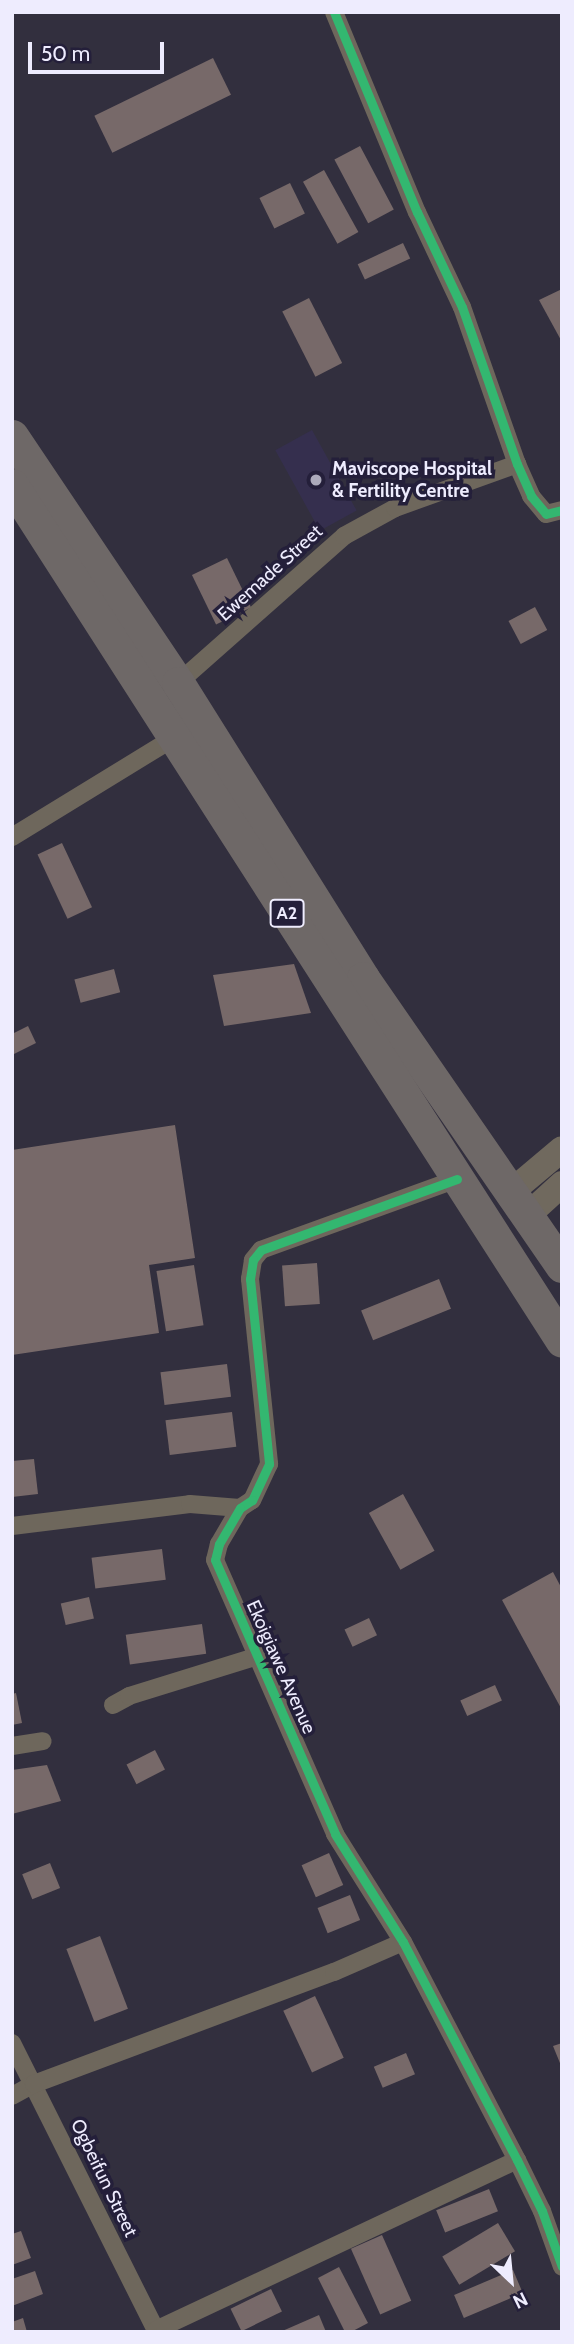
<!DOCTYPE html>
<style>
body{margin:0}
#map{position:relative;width:574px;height:2344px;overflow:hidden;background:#322f3e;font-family:Cabin,sans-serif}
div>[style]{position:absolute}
.built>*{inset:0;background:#352f4e;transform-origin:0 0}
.building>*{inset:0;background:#776969;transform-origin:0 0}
.street>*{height:18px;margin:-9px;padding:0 9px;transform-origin:9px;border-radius:9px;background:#6e675c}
.secondary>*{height:26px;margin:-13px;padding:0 13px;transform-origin:13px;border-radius:13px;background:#70695e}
.highway>*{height:33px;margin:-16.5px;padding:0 16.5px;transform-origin:16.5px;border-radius:16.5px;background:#6e6867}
.cycleway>*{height:9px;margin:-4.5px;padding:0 4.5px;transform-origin:4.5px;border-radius:4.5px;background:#33b770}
.dots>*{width:19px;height:19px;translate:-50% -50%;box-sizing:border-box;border:4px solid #241f3a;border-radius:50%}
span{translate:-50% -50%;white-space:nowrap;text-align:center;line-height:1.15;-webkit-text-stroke:7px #241f3a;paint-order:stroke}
.shield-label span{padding:2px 5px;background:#241f3a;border:2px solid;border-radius:5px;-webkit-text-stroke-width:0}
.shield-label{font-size:18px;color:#eeecfe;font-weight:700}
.poi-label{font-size:19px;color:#eeecfe;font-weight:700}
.left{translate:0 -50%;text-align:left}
.street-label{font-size:19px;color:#eeecfe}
.frame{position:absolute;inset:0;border:14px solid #eeecfe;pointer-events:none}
.north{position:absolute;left:476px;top:2246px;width:70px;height:70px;-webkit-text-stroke:5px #241f3a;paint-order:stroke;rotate:154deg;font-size:19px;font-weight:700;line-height:28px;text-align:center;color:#eeecfe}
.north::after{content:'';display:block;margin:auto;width:24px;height:32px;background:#eeecfe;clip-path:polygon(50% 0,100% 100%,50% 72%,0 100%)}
.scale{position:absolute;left:28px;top:42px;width:136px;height:32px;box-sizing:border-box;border:4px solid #eeecfe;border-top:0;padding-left:9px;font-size:21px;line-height:24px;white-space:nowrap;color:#eeecfe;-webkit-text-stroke:5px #241f3a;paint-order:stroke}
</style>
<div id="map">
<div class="built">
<i style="left:312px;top:430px;width:92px;height:42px;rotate:61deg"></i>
</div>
<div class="building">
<i style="left:213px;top:58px;width:41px;height:132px;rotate:64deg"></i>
<i style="left:360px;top:146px;width:72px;height:29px;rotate:62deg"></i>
<i style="left:324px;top:170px;width:71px;height:24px;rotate:61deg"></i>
<i style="left:290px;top:183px;width:34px;height:34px;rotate:64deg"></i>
<i style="left:403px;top:243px;width:17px;height:50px;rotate:65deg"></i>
<i style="clip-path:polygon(562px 289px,562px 342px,539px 300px)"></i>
<i style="left:309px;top:298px;width:73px;height:30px;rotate:63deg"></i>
<i style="left:227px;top:558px;width:55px;height:39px;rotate:64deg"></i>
<i style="left:535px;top:607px;width:26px;height:30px;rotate:62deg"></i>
<i style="left:62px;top:843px;width:71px;height:27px;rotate:65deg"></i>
<i style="clip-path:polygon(294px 964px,311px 1013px,224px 1026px,213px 975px)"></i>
<i style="left:114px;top:969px;width:24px;height:41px;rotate:75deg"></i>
<i style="clip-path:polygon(28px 1026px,36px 1043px,12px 1055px,12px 1034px)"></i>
<i style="clip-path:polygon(175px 1125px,195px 1258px,149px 1265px,159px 1333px,12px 1355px,12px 1150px)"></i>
<i style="left:317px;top:1263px;width:41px;height:35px;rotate:86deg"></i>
<i style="left:194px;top:1265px;width:61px;height:38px;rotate:81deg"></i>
<i style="left:439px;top:1279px;width:32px;height:84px;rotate:68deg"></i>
<i style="left:227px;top:1364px;width:33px;height:67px;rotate:83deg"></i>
<i style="left:232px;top:1412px;width:35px;height:67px;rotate:83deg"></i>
<i style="clip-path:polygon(34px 1459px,38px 1494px,12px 1497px,12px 1461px)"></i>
<i style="left:403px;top:1494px;width:65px;height:39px;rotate:61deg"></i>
<i style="left:162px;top:1549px;width:31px;height:71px;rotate:83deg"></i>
<i style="clip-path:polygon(553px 1572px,562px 1589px,562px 1710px,502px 1600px)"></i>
<i style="left:89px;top:1597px;width:22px;height:29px;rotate:77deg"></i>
<i style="left:369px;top:1618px;width:19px;height:27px;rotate:65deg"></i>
<i style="left:202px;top:1624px;width:30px;height:77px;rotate:82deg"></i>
<i style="left:495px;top:1685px;width:17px;height:38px;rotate:66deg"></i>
<i style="clip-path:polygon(16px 1693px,22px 1723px,12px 1725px,12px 1694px)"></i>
<i style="left:155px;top:1750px;width:22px;height:32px;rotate:63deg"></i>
<i style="clip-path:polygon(47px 1765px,61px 1801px,12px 1814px,12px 1770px)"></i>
<i style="left:329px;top:1853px;width:35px;height:30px;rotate:66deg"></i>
<i style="left:50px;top:1863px;width:27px;height:30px;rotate:68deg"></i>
<i style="left:350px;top:1895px;width:27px;height:35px;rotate:68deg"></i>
<i style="left:100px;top:1936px;width:78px;height:36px;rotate:69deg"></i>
<i style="left:315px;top:1996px;width:68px;height:35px;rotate:65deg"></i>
<i style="clip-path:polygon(562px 2043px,562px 2068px,553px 2046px)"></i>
<i style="left:406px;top:2053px;width:23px;height:35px;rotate:67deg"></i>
<i style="left:489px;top:2189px;width:24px;height:57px;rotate:68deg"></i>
<i style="left:498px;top:2223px;width:33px;height:65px;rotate:59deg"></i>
<i style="clip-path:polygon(21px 2231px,31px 2258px,12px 2265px,12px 2234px)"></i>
<i style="left:382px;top:2235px;width:72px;height:34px;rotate:66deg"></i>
<i style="clip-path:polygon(339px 2267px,368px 2323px,351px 2332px,345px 2332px,318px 2278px)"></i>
<i style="left:513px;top:2270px;width:25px;height:64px;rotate:67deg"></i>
<i style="clip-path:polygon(35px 2271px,43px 2294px,12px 2306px,12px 2279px)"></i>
<i style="left:271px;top:2289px;width:25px;height:45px;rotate:64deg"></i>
<i style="clip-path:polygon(319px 2315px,326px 2332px,280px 2332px)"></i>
<i style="clip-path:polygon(23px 2318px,27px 2332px,12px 2332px,12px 2322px)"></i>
</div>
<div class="street">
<i style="left:334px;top:12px;width:217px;rotate:67.5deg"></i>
<i style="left:417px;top:212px;width:105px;rotate:64.7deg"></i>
<i style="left:462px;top:307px;width:166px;rotate:70.7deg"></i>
<i style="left:517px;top:464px;width:35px;rotate:66deg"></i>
<i style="left:531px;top:496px;width:23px;rotate:50deg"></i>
<i style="left:546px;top:514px;width:16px;rotate:-14deg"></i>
<i style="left:178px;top:683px;width:222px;rotate:-41.5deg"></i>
<i style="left:344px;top:536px;width:58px;rotate:-28.8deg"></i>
<i style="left:395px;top:508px;width:130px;rotate:-19.8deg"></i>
<i style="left:12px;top:837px;width:191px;rotate:-31.5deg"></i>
<i style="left:457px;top:1179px;width:208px;rotate:160.1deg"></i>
<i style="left:261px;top:1250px;width:13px;rotate:129deg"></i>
<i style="left:253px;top:1260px;width:19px;rotate:99deg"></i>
<i style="left:250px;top:1279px;width:186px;rotate:84.1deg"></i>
<i style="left:269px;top:1464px;width:40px;rotate:115deg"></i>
<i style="left:252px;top:1500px;width:14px;rotate:146deg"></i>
<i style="left:240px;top:1508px;width:42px;rotate:120.3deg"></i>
<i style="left:219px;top:1544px;width:16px;rotate:104deg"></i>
<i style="left:215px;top:1560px;width:299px;rotate:66.3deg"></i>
<i style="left:335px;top:1834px;width:128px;rotate:57.8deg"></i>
<i style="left:403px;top:1942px;width:246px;rotate:62.4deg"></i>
<i style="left:517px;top:2160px;width:57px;rotate:63.9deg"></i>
<i style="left:542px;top:2211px;width:59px;rotate:70.3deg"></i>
<i style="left:12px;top:1526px;width:179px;rotate:-7deg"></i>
<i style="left:190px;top:1504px;width:50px;rotate:4.6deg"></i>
<i style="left:113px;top:1705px;width:18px;rotate:-29deg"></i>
<i style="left:129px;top:1696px;width:135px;rotate:-17.2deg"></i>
<i style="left:12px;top:1746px;width:31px;rotate:-9deg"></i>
<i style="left:12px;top:2043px;width:323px;rotate:63.4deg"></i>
<i style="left:12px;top:2096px;width:25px;rotate:-29deg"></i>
<i style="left:34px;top:2084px;width:320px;rotate:-20.5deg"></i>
<i style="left:334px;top:1972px;width:75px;rotate:-23.5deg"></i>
<i style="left:156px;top:2330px;width:399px;rotate:-25.2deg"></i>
</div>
<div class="secondary">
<i style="left:512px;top:1191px;width:65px;rotate:-40deg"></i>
<i style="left:528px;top:1215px;width:46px;rotate:-42.4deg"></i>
</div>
<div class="highway">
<i style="left:12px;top:436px;width:298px;rotate:56.1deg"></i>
<i style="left:178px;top:683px;width:348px;rotate:57.9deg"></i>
<i style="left:363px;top:978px;width:350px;rotate:55.4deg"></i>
<i style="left:12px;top:485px;width:1017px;rotate:57.28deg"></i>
</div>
<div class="cycleway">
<i style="left:334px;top:12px;width:217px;rotate:67.5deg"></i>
<i style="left:417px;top:212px;width:105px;rotate:64.7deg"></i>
<i style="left:462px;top:307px;width:166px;rotate:70.7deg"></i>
<i style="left:517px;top:464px;width:35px;rotate:66deg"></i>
<i style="left:531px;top:496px;width:23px;rotate:50deg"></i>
<i style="left:546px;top:514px;width:16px;rotate:-14deg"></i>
<i style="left:457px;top:1179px;width:208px;rotate:160.1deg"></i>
<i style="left:261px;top:1250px;width:13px;rotate:129deg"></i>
<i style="left:253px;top:1260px;width:19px;rotate:99deg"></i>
<i style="left:250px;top:1279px;width:186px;rotate:84.1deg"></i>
<i style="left:269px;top:1464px;width:40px;rotate:115deg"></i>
<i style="left:252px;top:1500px;width:14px;rotate:146deg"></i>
<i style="left:240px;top:1508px;width:42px;rotate:120.3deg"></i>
<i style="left:219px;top:1544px;width:16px;rotate:104deg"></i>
<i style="left:215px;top:1560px;width:299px;rotate:66.3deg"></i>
<i style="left:335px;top:1834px;width:128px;rotate:57.8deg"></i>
<i style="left:403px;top:1942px;width:246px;rotate:62.4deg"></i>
<i style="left:517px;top:2160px;width:57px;rotate:63.9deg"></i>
<i style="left:542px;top:2211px;width:59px;rotate:70.3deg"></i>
</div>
<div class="dots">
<i style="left:316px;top:480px;background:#acaabb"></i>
</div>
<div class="shield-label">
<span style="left:287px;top:913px">A2</span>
</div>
<div class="poi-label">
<span class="left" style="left:332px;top:480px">Maviscope Hospital<br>&amp; Fertility Centre</span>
</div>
<div class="street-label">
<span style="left:270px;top:573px;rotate:-42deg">Ewemade Street</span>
<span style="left:281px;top:1667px;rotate:66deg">Ekoigiawe Avenue</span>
<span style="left:104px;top:2178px;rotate:64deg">Ogbeifun Street</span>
</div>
<div class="frame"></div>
<div class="north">N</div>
<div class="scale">50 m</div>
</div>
